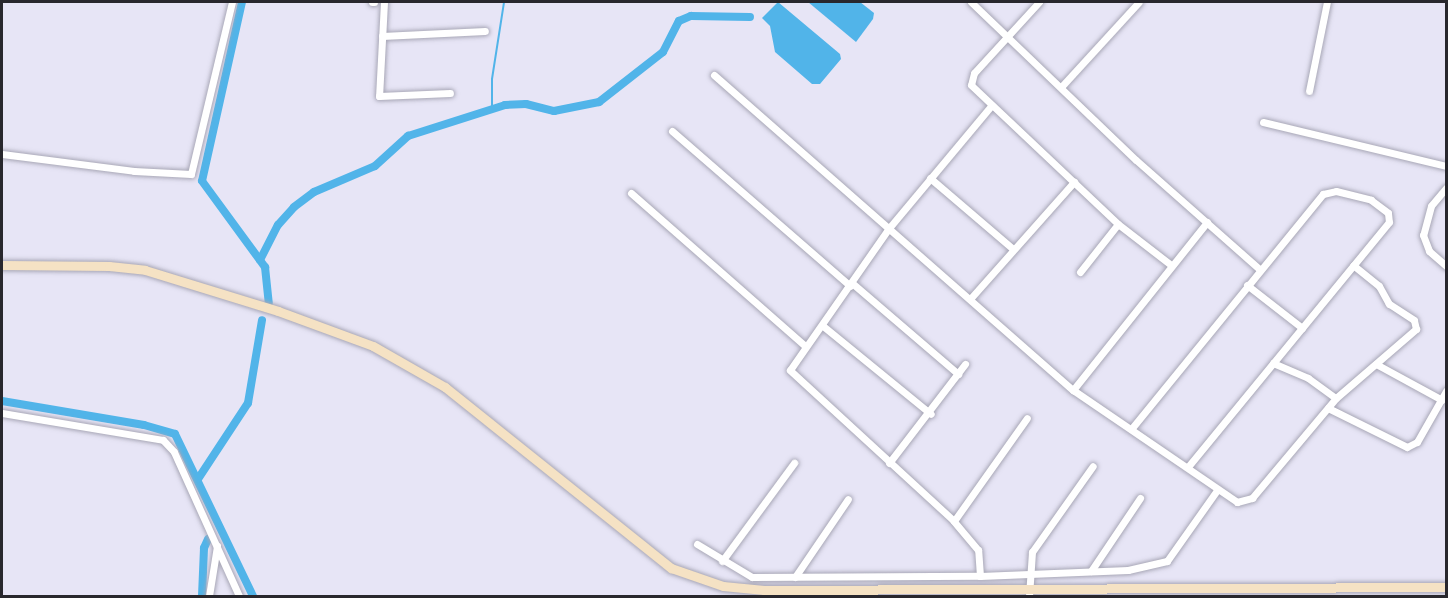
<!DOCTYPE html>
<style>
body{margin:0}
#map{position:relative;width:1448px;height:598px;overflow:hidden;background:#e7e5f6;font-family:Roboto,sans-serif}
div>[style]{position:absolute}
.water>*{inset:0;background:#51b4e9}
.stream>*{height:2px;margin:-1px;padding:0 1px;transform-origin:1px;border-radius:1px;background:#51b4e9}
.canal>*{height:8px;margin:-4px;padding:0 4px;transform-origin:4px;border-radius:4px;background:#51b4e9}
.roads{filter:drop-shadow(0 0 2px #a8a7b6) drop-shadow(0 0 2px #a8a7b6)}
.minor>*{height:7px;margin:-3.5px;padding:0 3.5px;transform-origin:3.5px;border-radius:3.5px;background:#fff}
.secondary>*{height:9px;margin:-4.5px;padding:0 4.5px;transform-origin:4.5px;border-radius:4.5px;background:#f5e2c4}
span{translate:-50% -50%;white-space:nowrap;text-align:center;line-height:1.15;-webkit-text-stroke:4.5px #fff;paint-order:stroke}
.frame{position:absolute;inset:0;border:3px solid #28272d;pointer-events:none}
</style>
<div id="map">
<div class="water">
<i style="clip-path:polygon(778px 2px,840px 54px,841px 59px,820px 84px,812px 84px,775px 52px,770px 26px,762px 18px)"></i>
<i style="clip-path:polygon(808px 2px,860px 2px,874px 13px,873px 19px,856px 42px)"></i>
</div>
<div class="stream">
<i style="left:492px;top:108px;width:29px;rotate:-90deg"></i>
<i style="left:492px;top:79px;width:78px;rotate:-81.1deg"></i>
</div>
<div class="canal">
<i style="left:242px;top:2px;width:183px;rotate:102.6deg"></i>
<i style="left:202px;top:181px;width:107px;rotate:53.8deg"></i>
<i style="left:265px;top:267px;width:36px;rotate:84deg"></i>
<i style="left:260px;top:260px;width:39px;rotate:-63deg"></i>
<i style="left:278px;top:225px;width:24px;rotate:-48deg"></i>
<i style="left:294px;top:207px;width:25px;rotate:-37deg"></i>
<i style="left:314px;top:192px;width:66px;rotate:-23.1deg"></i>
<i style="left:375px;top:166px;width:45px;rotate:-42.3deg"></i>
<i style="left:408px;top:136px;width:102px;rotate:-17.7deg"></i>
<i style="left:505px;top:105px;width:21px;rotate:-3deg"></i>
<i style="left:526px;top:104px;width:29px;rotate:14deg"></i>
<i style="left:554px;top:111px;width:46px;rotate:-11.3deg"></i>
<i style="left:599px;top:102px;width:81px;rotate:-38deg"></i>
<i style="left:663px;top:52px;width:35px;rotate:-63deg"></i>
<i style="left:679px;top:21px;width:13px;rotate:-23deg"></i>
<i style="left:691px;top:16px;width:59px;rotate:1deg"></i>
<i style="left:2px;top:401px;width:144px;rotate:9.6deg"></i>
<i style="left:144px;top:425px;width:32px;rotate:16deg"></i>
<i style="left:175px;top:434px;width:180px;rotate:64.3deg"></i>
<i style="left:198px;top:479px;width:91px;rotate:-56.7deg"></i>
<i style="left:248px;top:403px;width:84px;rotate:-80.4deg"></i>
<i style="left:202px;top:596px;width:48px;rotate:-87.6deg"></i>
<i style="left:204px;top:548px;width:10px;rotate:-66deg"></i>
</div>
<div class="roads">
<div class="minor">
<i style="left:372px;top:2px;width:2px"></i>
<i style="left:384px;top:2px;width:94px;rotate:93deg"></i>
<i style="left:379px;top:96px;width:71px;rotate:-2.4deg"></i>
<i style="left:971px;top:2px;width:228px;rotate:43.8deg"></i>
<i style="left:1136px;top:160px;width:164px;rotate:41.5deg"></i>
<i style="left:1039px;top:2px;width:96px;rotate:132.5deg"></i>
<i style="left:974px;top:73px;width:12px;rotate:104deg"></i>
<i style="left:971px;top:85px;width:202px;rotate:43.4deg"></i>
<i style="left:1118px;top:224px;width:67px;rotate:37.7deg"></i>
<i style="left:382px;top:36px;width:103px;rotate:-2.8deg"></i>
<i style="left:714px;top:75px;width:478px;rotate:41.3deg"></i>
<i style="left:1073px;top:390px;width:199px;rotate:34.3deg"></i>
<i style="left:1237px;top:502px;width:16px;rotate:-15deg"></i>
<i style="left:1252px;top:498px;width:131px;rotate:-50deg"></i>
<i style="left:1336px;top:398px;width:106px;rotate:-40.8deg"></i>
<i style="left:1416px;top:329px;width:9px;rotate:-103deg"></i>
<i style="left:1414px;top:320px;width:30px;rotate:-147deg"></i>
<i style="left:1389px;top:304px;width:21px;rotate:-119deg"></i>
<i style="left:1379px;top:286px;width:33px;rotate:-141deg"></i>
<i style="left:1061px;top:87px;width:115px;rotate:-47.5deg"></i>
<i style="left:1309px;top:91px;width:91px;rotate:-78.6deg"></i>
<i style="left:1263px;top:122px;width:188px;rotate:13.5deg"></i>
<i style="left:672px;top:131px;width:236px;rotate:41deg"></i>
<i style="left:2px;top:154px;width:133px;rotate:7.3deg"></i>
<i style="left:134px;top:171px;width:57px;rotate:3deg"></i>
<i style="left:191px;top:174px;width:177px;rotate:-76.6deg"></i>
<i style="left:930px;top:178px;width:109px;rotate:40.5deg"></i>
<i style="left:1446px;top:188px;width:23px;rotate:130deg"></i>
<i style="left:1431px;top:206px;width:30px;rotate:105deg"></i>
<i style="left:1423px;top:235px;width:17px;rotate:69deg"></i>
<i style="left:1429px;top:251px;width:23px;rotate:41deg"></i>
<i style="left:631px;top:193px;width:232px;rotate:41.3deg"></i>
<i style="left:1080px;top:272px;width:61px;rotate:-51.6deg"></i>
<i style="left:852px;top:283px;width:140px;rotate:40.6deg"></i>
<i style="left:1247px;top:285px;width:70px;rotate:38deg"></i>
<i style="left:970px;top:299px;width:157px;rotate:-48.4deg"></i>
<i style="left:823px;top:326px;width:139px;rotate:39.2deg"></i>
<i style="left:1273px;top:363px;width:38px;rotate:23deg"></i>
<i style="left:1308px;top:378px;width:34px;rotate:36deg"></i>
<i style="left:1376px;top:364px;width:75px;rotate:28.6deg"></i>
<i style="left:1073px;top:390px;width:215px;rotate:-51.4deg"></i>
<i style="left:1328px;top:408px;width:88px;rotate:26.3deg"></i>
<i style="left:1407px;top:447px;width:11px;rotate:-27deg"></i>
<i style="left:1417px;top:442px;width:59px;rotate:-60.4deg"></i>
<i style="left:2px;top:413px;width:163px;rotate:9.5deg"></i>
<i style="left:163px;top:440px;width:16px;rotate:47deg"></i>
<i style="left:174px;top:452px;width:158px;rotate:65.7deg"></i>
<i style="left:1132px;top:428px;width:302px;rotate:-50.8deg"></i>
<i style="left:1323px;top:194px;width:13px;rotate:-13deg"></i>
<i style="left:1336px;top:191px;width:36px;rotate:14deg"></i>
<i style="left:1371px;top:200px;width:21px;rotate:37deg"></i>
<i style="left:1388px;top:213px;width:9px;rotate:84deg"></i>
<i style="left:1389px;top:222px;width:317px;rotate:129.4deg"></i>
<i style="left:889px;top:463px;width:125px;rotate:-52.5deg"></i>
<i style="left:954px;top:521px;width:126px;rotate:-54.7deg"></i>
<i style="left:697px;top:544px;width:64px;rotate:31deg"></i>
<i style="left:752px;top:577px;width:228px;rotate:-0.3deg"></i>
<i style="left:980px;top:576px;width:148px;rotate:-2.3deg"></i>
<i style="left:1128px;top:570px;width:40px;rotate:-13deg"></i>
<i style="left:1167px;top:561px;width:87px;rotate:-54.8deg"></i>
<i style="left:722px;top:561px;width:122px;rotate:-53.7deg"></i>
<i style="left:1091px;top:571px;width:88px;rotate:-56.1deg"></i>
<i style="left:980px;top:576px;width:26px;rotate:-94deg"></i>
<i style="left:978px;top:550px;width:38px;rotate:-130deg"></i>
<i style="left:954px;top:521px;width:223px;rotate:-137.4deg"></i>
<i style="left:790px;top:370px;width:173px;rotate:-55.1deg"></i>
<i style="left:889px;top:228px;width:160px;rotate:-50.1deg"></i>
<i style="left:795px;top:577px;width:94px;rotate:-55.8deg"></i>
<i style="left:209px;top:596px;width:51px;rotate:-80.9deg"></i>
<i style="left:1029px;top:596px;width:44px;rotate:-86.1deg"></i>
<i style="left:1032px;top:552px;width:105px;rotate:-54.7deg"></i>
</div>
<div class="secondary">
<i style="left:2px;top:265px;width:107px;rotate:0.5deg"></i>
<i style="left:109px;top:266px;width:36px;rotate:6deg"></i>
<i style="left:145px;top:270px;width:139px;rotate:17.1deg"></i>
<i style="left:278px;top:311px;width:101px;rotate:20.2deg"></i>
<i style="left:373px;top:346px;width:83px;rotate:29.7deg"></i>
<i style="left:445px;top:387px;width:290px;rotate:38.7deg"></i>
<i style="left:671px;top:568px;width:55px;rotate:19.1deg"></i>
<i style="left:723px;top:586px;width:41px;rotate:5.6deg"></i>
<i style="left:764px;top:590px;width:682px;rotate:-0.25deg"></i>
</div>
</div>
<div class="frame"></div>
</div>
